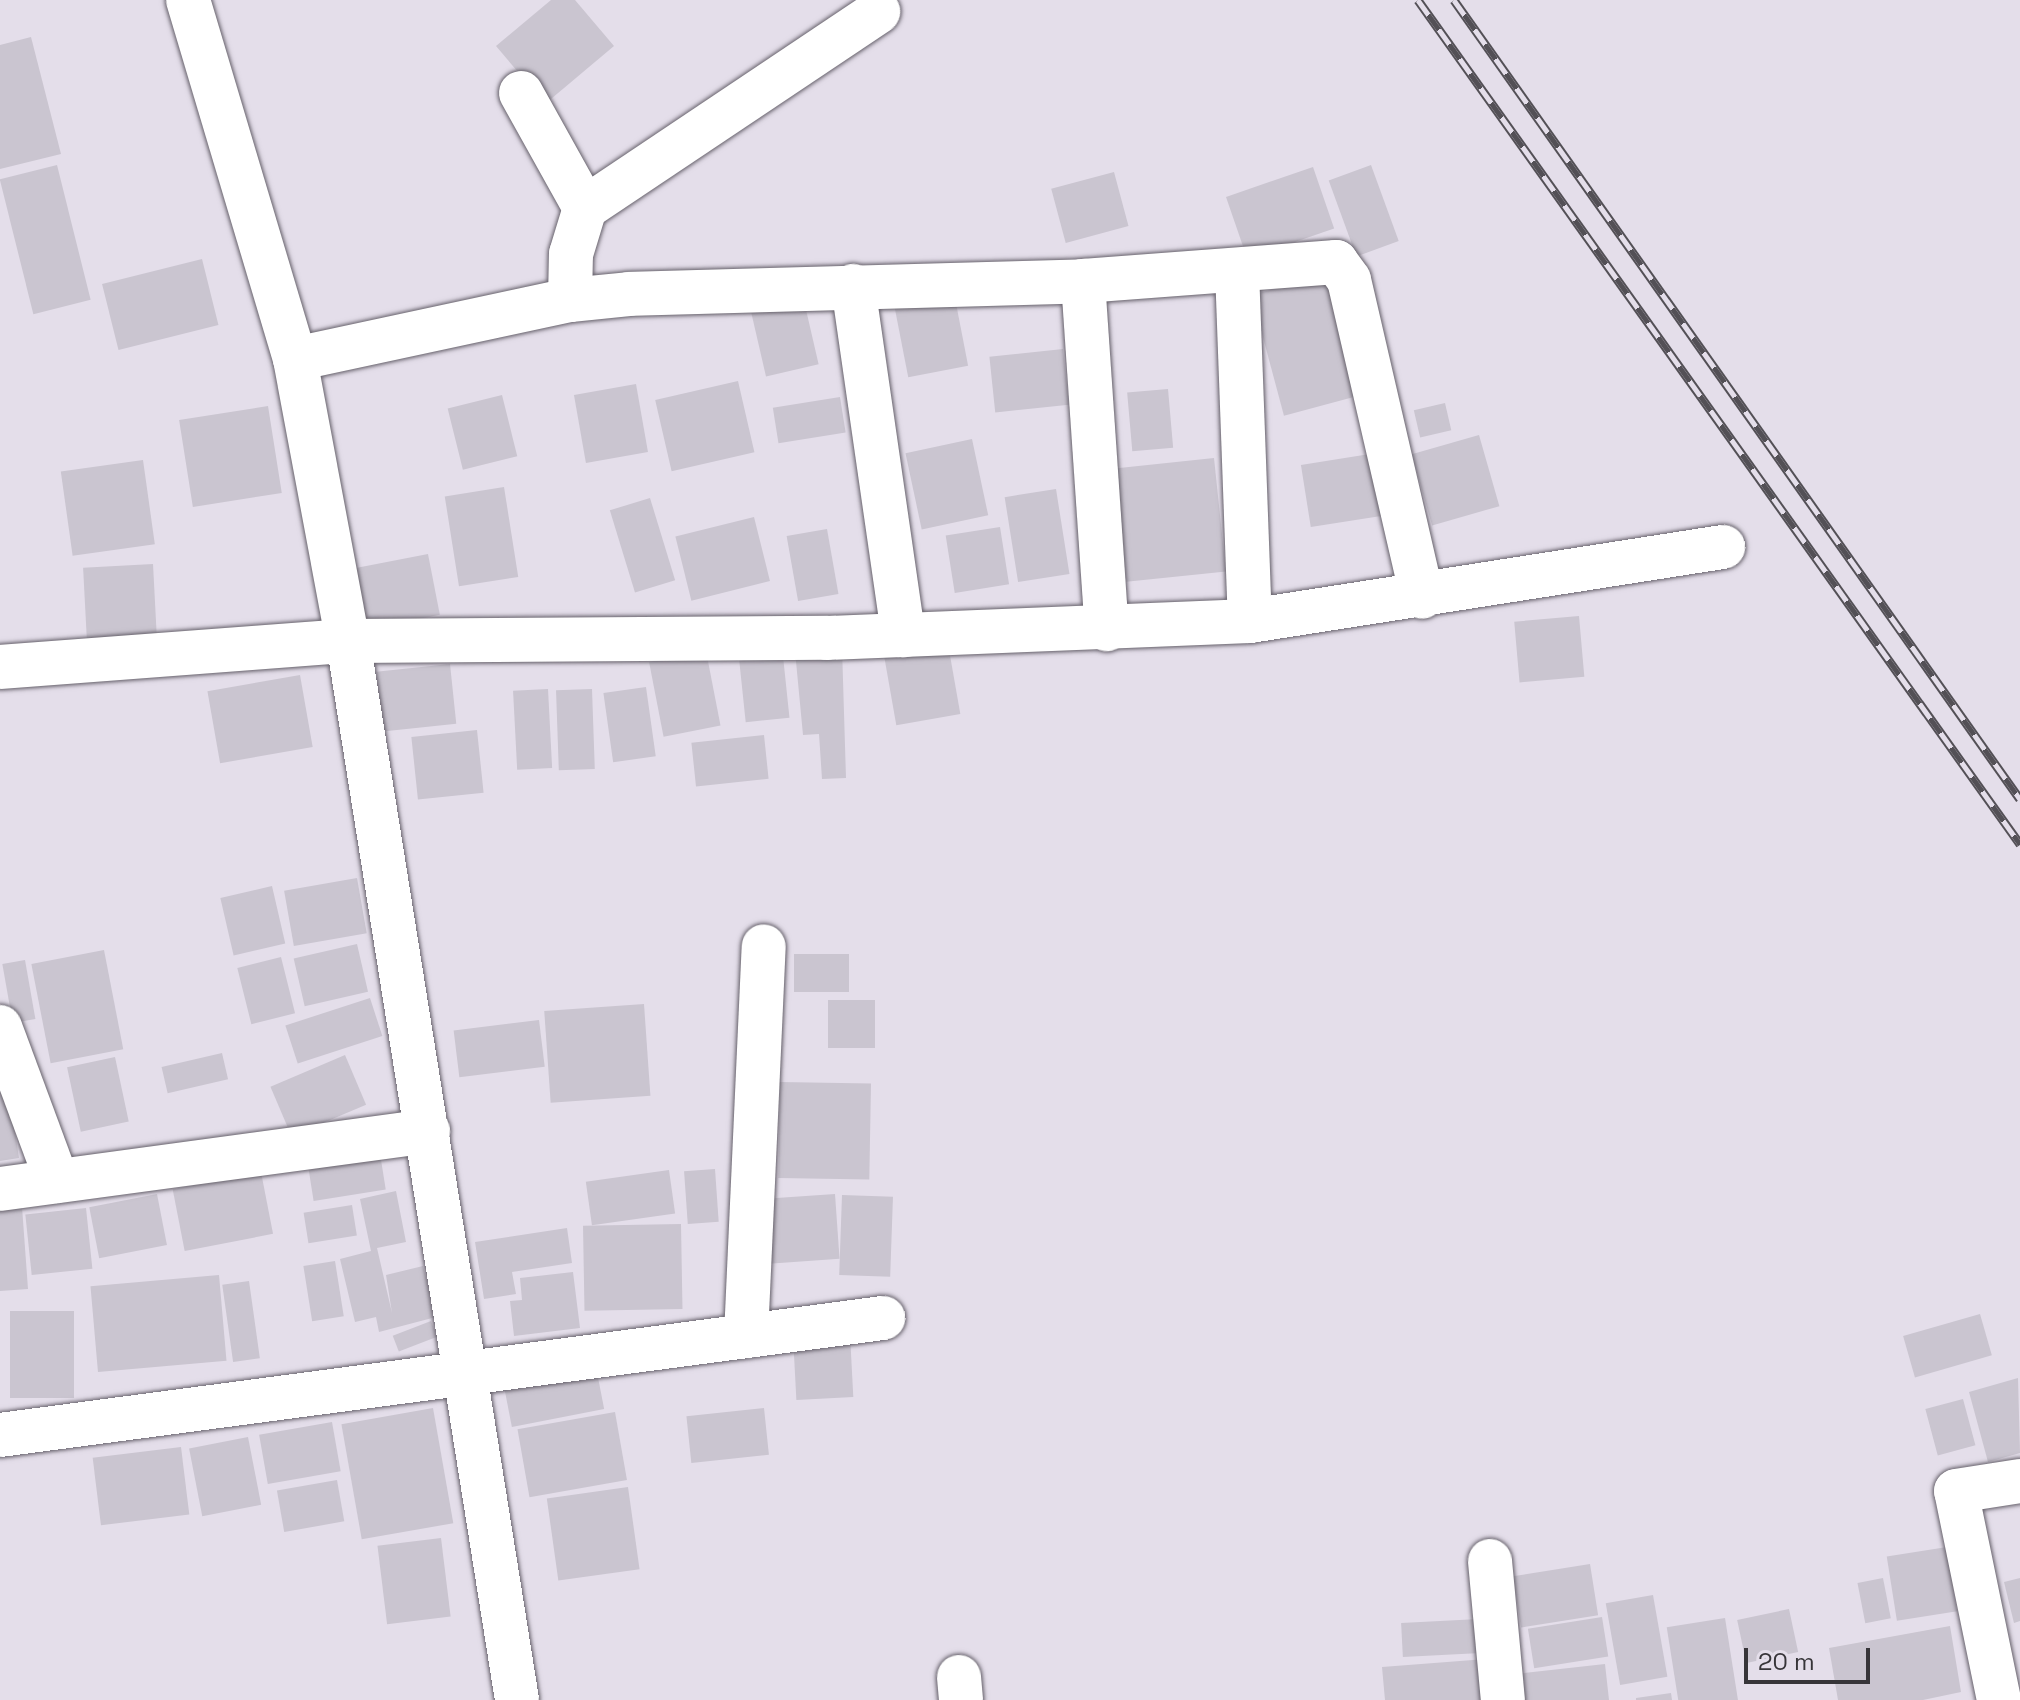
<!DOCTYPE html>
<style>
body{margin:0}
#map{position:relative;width:2020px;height:1700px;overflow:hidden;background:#e4deea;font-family:"Space Grotesk",sans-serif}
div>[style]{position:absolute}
.building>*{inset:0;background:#cac5d0;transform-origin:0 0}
.roads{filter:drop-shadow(0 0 2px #66616b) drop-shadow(0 0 2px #66616b)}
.minor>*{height:44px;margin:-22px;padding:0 22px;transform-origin:22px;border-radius:22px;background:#fff}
.rail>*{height:9px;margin-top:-4.5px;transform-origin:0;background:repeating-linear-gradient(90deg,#e4deea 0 18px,#535056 0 36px);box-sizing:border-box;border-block:2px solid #535056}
span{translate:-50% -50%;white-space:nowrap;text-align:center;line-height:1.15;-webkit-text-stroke:7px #e4deea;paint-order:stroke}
.scale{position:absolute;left:1744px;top:1648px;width:126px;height:36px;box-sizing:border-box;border:4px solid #373539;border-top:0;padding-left:10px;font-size:24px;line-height:28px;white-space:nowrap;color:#373539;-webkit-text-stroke:6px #e4deea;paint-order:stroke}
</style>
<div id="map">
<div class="building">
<i style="clip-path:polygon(551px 0,575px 0,614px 46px,545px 104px,496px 46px)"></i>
<i style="clip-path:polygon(31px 37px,61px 154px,0 169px,0 45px)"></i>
<i style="left:57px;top:165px;width:139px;height:59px;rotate:76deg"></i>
<i style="left:1371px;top:165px;width:81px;height:45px;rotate:70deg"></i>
<i style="left:1313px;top:167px;width:65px;height:92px;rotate:71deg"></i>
<i style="left:1114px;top:172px;width:56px;height:65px;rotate:75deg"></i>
<i style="left:202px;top:259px;width:68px;height:103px;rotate:76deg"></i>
<i style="left:1326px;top:275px;width:125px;height:77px;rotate:75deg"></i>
<i style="left:954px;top:293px;width:74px;height:61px;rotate:79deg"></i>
<i style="left:804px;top:301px;width:65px;height:54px;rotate:77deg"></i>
<i style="left:1063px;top:349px;width:56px;height:74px;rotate:84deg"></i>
<i style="left:738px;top:381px;width:73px;height:85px;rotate:77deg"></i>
<i style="left:636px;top:384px;width:69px;height:63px;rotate:80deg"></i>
<i style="left:1168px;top:389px;width:59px;height:41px;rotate:85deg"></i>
<i style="left:502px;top:395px;width:63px;height:56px;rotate:76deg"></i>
<i style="left:840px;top:397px;width:36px;height:68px;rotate:81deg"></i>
<i style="left:1445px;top:403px;width:28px;height:32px;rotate:77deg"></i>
<i style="left:268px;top:406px;width:88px;height:90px;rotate:81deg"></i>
<i style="left:1479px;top:435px;width:74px;height:70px;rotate:74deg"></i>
<i style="left:972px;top:439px;width:78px;height:68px;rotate:78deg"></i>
<i style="left:1376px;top:453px;width:63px;height:76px;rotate:81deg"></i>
<i style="left:1214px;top:458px;width:114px;height:100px;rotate:84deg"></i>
<i style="left:143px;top:460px;width:85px;height:83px;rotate:82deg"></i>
<i style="left:504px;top:487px;width:91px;height:60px;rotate:81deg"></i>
<i style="left:1056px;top:489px;width:86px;height:52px;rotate:81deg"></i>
<i style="left:650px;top:498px;width:86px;height:42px;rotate:73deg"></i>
<i style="left:754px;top:517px;width:66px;height:81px;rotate:76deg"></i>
<i style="left:1000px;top:527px;width:58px;height:55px;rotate:81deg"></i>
<i style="left:827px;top:529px;width:66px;height:41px;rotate:80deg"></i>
<i style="left:428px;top:554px;width:62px;height:80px;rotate:79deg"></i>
<i style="left:153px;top:564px;width:71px;height:70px;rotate:87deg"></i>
<i style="left:1579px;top:616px;width:61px;height:65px;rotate:85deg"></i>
<i style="left:948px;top:644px;width:71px;height:65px;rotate:80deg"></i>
<i style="clip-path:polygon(842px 647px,846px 778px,822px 779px,819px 734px,803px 735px,795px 651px)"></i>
<i style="left:706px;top:651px;width:76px;height:58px;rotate:79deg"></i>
<i style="left:783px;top:656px;width:62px;height:44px;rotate:84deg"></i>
<i style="left:450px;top:664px;width:60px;height:74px;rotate:84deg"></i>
<i style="left:300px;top:675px;width:73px;height:94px;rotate:80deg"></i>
<i style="left:646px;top:687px;width:70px;height:43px;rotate:82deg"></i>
<i style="left:548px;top:689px;width:79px;height:35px;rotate:87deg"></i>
<i style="left:592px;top:689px;width:80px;height:36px;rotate:88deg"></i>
<i style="left:477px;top:730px;width:63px;height:66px;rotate:84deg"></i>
<i style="left:764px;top:735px;width:44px;height:73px;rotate:84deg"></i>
<i style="left:357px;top:878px;width:56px;height:74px;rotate:80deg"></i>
<i style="left:272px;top:886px;width:59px;height:53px;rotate:77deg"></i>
<i style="left:357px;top:944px;width:49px;height:65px;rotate:77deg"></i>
<i style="left:104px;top:950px;width:101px;height:74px;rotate:79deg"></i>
<i style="left:794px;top:954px;width:55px;height:38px"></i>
<i style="left:281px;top:957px;width:58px;height:45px;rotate:76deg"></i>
<i style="left:25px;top:960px;width:60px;height:23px;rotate:80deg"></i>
<i style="left:370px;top:998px;width:40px;height:89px;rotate:72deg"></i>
<i style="left:828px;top:1000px;width:47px;height:48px"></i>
<i style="left:644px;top:1004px;width:92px;height:100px;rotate:86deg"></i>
<i style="left:539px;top:1020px;width:47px;height:86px;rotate:83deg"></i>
<i style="left:222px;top:1053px;width:27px;height:62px;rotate:77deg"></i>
<i style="left:345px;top:1055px;width:54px;height:81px;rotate:67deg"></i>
<i style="left:115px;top:1057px;width:66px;height:49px;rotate:78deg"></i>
<i style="left:780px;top:1082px;width:91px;height:96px;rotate:1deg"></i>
<i style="clip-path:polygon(8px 1086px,19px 1158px,0 1161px,0 1088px)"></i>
<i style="left:379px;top:1147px;width:43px;height:73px;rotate:81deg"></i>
<i style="left:715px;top:1169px;width:53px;height:31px;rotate:86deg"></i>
<i style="left:669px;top:1170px;width:44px;height:84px;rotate:82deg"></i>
<i style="left:261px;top:1172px;width:63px;height:90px;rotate:79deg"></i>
<i style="clip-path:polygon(396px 1191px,406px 1242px,377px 1248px,392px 1313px,386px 1275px,423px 1266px,436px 1317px,379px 1332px,376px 1317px,355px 1322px,340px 1259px,371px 1251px,360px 1199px)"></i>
<i style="clip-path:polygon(21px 1193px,28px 1289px,0 1291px,0 1195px)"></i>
<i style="left:157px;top:1194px;width:52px;height:69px;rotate:79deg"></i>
<i style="left:835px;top:1194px;width:65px;height:80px;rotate:86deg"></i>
<i style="left:842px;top:1195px;width:51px;height:80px;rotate:2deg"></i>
<i style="left:352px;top:1205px;width:31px;height:49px;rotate:81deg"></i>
<i style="left:86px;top:1208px;width:61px;height:61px;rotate:84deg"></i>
<i style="left:681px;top:1224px;width:85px;height:98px;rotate:89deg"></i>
<i style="clip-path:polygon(567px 1228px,572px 1263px,512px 1272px,516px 1294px,484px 1299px,475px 1242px)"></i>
<i style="left:335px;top:1261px;width:56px;height:32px;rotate:81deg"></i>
<i style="clip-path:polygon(573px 1272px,580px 1328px,514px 1336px,510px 1301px,522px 1300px,520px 1278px)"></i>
<i style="left:219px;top:1275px;width:86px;height:129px;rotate:85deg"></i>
<i style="left:249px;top:1281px;width:78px;height:27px;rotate:82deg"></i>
<i style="left:10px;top:1311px;width:64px;height:87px"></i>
<i style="left:1980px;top:1314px;width:43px;height:80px;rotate:74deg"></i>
<i style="left:431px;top:1321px;width:17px;height:41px;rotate:69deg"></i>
<i style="left:850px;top:1334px;width:63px;height:57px;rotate:87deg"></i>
<i style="left:595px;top:1362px;width:48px;height:94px;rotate:79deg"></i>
<i style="clip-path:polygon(2018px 1378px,2020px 1453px,1988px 1462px,1969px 1392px)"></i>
<i style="left:1963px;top:1399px;width:48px;height:39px;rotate:75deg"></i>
<i style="left:433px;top:1408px;width:117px;height:93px;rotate:80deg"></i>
<i style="left:764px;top:1408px;width:47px;height:78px;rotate:84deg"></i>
<i style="left:615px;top:1412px;width:69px;height:99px;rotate:80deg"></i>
<i style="left:332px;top:1422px;width:50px;height:74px;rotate:80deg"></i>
<i style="left:248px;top:1437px;width:69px;height:60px;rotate:79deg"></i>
<i style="left:181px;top:1447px;width:68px;height:89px;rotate:83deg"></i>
<i style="left:337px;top:1480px;width:42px;height:61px;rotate:80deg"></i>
<i style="left:628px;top:1487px;width:83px;height:82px;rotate:82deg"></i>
<i style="left:441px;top:1538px;width:79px;height:64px;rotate:83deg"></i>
<i style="left:1947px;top:1547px;width:65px;height:61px;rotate:81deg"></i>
<i style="left:1590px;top:1564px;width:52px;height:78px;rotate:81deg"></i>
<i style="left:1883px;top:1578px;width:41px;height:26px;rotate:79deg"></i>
<i style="clip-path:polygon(2020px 1578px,2020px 1621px,2014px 1623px,2004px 1582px)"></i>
<i style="left:1653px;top:1595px;width:83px;height:48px;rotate:80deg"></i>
<i style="left:1789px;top:1609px;width:44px;height:53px;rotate:78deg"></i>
<i style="left:1602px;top:1617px;width:40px;height:75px;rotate:81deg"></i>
<i style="left:1725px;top:1618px;width:83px;height:59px;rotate:81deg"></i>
<i style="left:1479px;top:1619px;width:34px;height:78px;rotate:87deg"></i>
<i style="clip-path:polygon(1950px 1626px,1961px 1692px,1923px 1700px,1838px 1700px,1829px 1648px)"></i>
<i style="clip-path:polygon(1486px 1659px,1490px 1700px,1385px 1700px,1382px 1667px)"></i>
<i style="clip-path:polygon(1605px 1664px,1609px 1700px,1520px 1700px,1516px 1674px)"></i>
<i style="clip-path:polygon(1671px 1693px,1672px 1700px,1636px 1700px,1636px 1698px)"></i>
</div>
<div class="roads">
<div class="minor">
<i style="left:188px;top:0;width:375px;rotate:73.4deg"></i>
<i style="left:295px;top:359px;width:287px;rotate:79.4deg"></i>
<i style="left:348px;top:641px;width:1072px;rotate:80.93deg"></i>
<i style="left:521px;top:93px;width:132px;rotate:60.9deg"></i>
<i style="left:1237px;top:270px;width:351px;rotate:87.9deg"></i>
<i style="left:1083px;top:281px;width:349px;rotate:86.1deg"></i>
<i style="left:853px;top:286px;width:353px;rotate:81.8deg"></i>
<i style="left:570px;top:300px;width:46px;rotate:-88.8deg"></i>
<i style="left:571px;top:254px;width:48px;rotate:-73.1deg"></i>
<i style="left:585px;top:208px;width:353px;rotate:-33.8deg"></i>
<i style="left:295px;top:359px;width:281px;rotate:-12.1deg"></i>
<i style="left:570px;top:300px;width:59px;rotate:-5.8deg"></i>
<i style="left:629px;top:294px;width:454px;rotate:-1.6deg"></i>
<i style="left:1083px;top:281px;width:254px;rotate:-4.3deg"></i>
<i style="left:1336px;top:262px;width:22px;rotate:54deg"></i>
<i style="left:1349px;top:280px;width:325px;rotate:77deg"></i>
<i style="left:0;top:667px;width:349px;rotate:-4.3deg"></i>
<i style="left:348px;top:641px;width:479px;rotate:-0.4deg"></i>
<i style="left:827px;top:638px;width:423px;rotate:-2.3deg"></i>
<i style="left:1250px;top:621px;width:479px;rotate:-8.9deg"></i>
<i style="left:0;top:1027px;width:164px;rotate:69.7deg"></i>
<i style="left:0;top:1189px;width:432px;rotate:-7.7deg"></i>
<i style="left:746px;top:1336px;width:390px;rotate:-87.4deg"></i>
<i style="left:0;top:1435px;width:891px;rotate:-7.55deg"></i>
<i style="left:1490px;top:1561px;width:140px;rotate:84.7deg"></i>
<i style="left:959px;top:1677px;width:23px;rotate:85deg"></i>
<i style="left:1999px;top:1700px;width:213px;rotate:-101.6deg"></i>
<i style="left:1956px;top:1491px;width:65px;rotate:-8.9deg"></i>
</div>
</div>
<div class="rail">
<i style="left:1418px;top:0;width:1037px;rotate:54.5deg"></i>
<i style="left:1454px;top:0;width:979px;rotate:54.69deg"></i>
</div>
<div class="scale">20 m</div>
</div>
